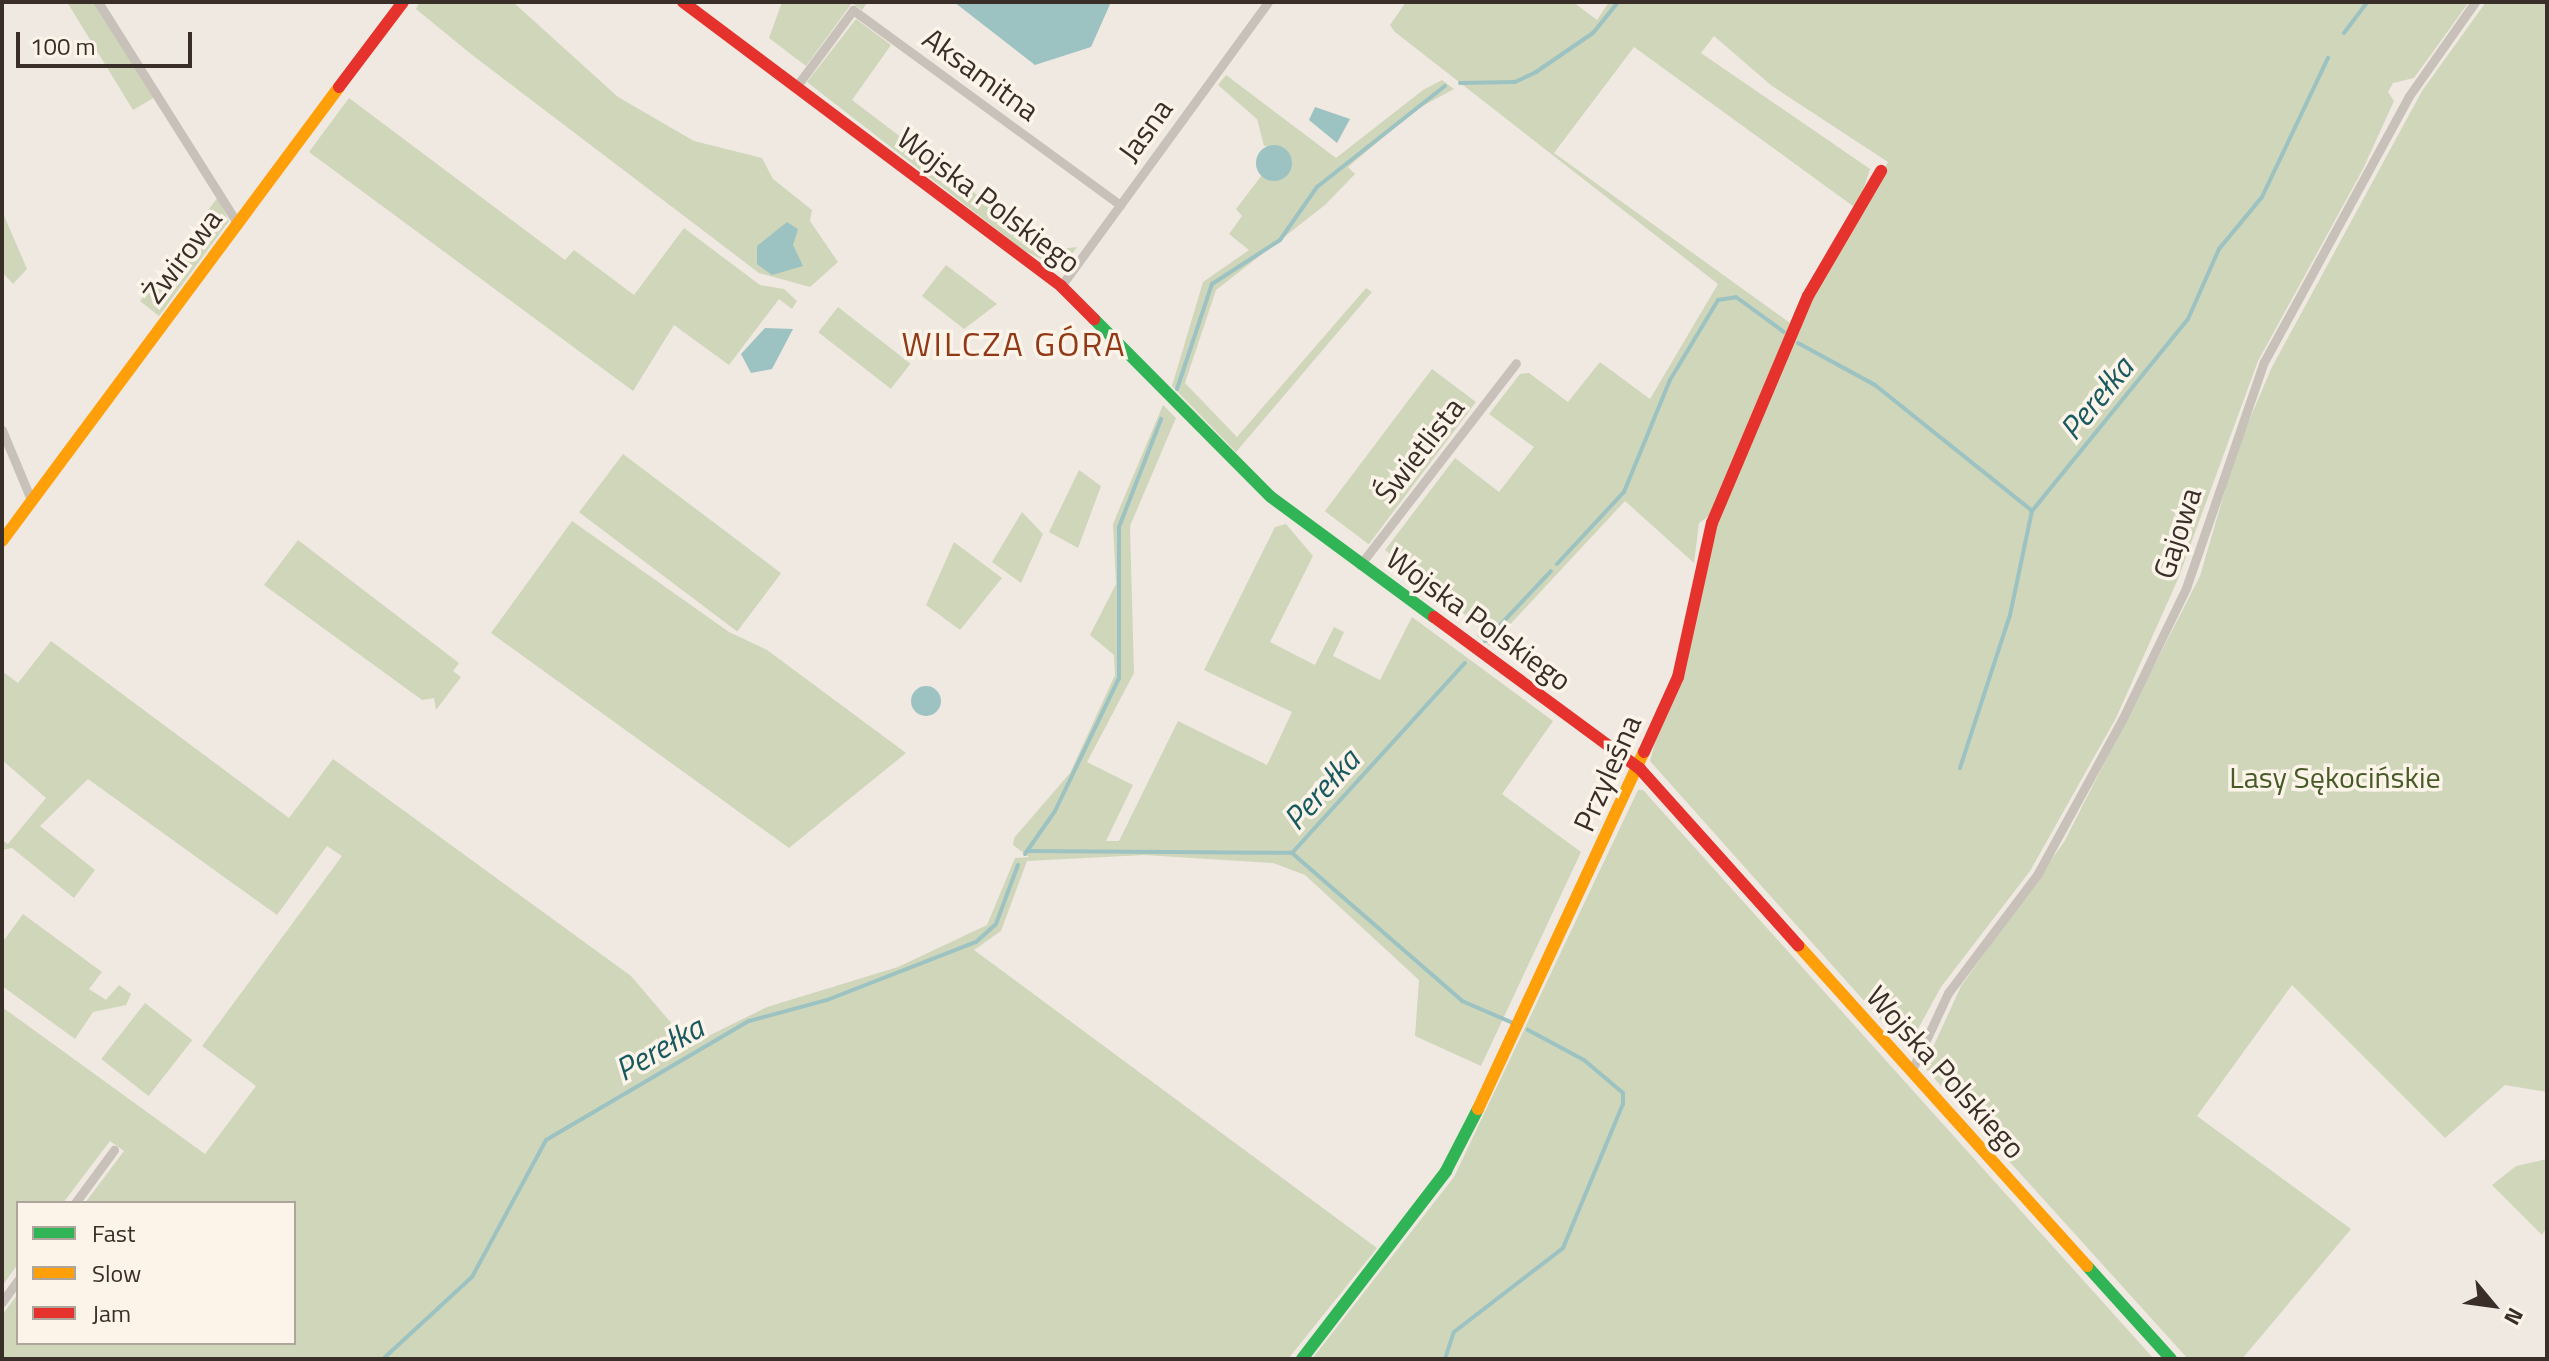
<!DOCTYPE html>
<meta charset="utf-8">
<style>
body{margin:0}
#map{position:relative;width:2549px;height:1361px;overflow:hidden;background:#efe9e2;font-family:"Titillium Web",sans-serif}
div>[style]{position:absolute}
.green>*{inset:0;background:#d0d6ba;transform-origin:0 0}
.water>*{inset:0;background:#9cc2c2}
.round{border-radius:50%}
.stream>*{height:4px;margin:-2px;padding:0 2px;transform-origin:2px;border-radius:2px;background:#9cc2c2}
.street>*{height:9px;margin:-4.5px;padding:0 4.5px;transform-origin:4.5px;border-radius:4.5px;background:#c8c1ba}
.fast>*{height:12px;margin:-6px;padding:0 6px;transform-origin:6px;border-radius:6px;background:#30b455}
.slow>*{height:12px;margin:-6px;padding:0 6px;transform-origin:6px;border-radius:6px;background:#ff9f0a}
.jam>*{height:12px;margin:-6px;padding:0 6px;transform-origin:6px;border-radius:6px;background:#e5322d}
span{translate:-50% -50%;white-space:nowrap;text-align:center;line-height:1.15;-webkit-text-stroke:7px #fcf4e9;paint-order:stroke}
.street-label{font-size:30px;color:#3a2e28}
.park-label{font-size:30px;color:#475b29}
.water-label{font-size:32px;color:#195960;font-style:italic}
.quarter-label{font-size:34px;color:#923918;letter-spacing:2px}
.frame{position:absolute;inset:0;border:4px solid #3a2e28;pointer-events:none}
.legend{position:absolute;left:16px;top:1201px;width:280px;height:144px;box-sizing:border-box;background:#fcf4e9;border:2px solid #aea59c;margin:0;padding:10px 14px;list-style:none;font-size:24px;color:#3a2e28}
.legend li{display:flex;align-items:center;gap:16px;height:40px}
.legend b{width:40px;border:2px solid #aea59c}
.north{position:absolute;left:2453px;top:1265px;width:80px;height:80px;-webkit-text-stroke:6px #fcf4e9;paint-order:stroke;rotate:119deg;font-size:22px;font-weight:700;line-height:32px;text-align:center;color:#3a2e28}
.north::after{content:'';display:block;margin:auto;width:28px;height:36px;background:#3a2e28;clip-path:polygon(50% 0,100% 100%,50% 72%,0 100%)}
.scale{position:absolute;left:16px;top:32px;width:176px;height:36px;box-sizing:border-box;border:4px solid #3a2e28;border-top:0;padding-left:10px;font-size:24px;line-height:28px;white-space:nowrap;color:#3a2e28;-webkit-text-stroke:6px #fcf4e9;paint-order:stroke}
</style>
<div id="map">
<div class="green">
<i style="clip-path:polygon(67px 2px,94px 2px,155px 97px,133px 110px)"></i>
<i style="clip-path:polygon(420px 2px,513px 2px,618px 97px,694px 141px,762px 158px,773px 179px,812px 210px,810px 221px,838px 262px,810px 287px,759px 273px,471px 54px,416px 9px)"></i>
<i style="clip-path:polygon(782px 2px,868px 2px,862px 10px,852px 3px,806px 66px,769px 38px)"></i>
<i style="clip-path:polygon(1406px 2px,1573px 2px,1597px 20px,1609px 2px,2469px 2px,2414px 78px,2393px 83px,2388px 92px,2394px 101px,2363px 169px,2258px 361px,2178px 579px,2116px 718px,2030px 871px,1941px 987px,1907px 1049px,1650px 761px,1712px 533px,1810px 298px,1888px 162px,1772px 86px,1714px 36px,1701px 53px,1870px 169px,1857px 209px,1634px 47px,1554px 153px,1790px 323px,1713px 513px,1699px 523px,1694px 563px,1625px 501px,1490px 646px,1477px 636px,1478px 625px,1385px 550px,1455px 458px,1499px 492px,1534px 447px,1489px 414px,1520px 374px,1529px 373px,1568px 402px,1600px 362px,1650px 399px,1718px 284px,1395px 32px,1390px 25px)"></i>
<i style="clip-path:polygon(2486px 2px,2547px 2px,2547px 1092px,2505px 1085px,2445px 1138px,2292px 985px,2197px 1116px,2351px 1229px,2242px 1359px,2188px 1359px,1924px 1067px,1961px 986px,2064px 842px,2200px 576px,2238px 446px,2272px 367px,2422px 91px)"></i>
<i style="clip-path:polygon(856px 19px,891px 45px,852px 100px,1050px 250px,1077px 247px,1061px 269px,1023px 250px,807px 82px)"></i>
<i style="clip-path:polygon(1226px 75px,1336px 158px,1423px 90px,1442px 80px,1454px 89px,1417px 109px,1348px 167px,1355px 174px,1325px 205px,1216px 290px,1185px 383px,1237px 437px,1366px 288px,1372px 292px,1236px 452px,1172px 386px,1203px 282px,1249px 250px,1229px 234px,1242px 216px,1236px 209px,1262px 175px,1274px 181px,1274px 146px,1264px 146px,1257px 119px,1218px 85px)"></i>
<i style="clip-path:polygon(349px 98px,565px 260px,574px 250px,634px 295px,684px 228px,760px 285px,784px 289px,797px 301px,792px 309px,779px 299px,729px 365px,674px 325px,633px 391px,309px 152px)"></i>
<i style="clip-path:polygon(218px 197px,229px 221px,159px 316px,140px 301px)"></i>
<i style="clip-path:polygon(2px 211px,27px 269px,13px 284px,2px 272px)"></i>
<i style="clip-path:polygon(946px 265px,997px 304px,964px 329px,922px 296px)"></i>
<i style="left:838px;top:307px;width:92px;height:32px;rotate:38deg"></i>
<i style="left:1432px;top:369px;width:55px;height:178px;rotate:37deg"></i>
<i style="clip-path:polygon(1163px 405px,1176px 418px,1130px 526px,1134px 673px,1087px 762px,1133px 785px,1106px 841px,1119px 841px,1178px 721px,1267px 765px,1292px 712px,1204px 670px,1275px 527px,1286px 524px,1313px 556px,1270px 642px,1315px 665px,1334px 627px,1344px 632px,1333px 656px,1380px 680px,1412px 617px,1553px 721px,1502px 794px,1581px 852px,1481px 1066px,1415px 1036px,1419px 980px,1305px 875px,1273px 863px,1144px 855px,1027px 861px,1001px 931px,974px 950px,1377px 1248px,1288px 1359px,2px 1359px,2px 1315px,18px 1294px,18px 1343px,294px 1343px,294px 1203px,85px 1203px,124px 1151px,110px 1141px,63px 1203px,18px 1203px,18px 1264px,2px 1286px,2px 1007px,205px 1154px,256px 1086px,202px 1046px,342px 856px,327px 846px,277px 915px,88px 779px,40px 826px,95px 870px,74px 898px,12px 848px,2px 850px,2px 840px,8px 844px,46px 798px,2px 760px,2px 671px,18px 683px,51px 641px,289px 818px,333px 759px,631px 976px,690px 1045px,767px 1007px,898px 967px,987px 925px,1015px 858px,1029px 857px,1013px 845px,1014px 838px,1070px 773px,1115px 675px,1114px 655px,1090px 635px,1116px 584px,1113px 524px)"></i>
<i style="left:623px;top:454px;width:198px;height:73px;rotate:37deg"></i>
<i style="clip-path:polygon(1079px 470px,1101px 486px,1078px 548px,1049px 532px)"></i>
<i style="clip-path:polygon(1022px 512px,1043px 534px,1021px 583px,992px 562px)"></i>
<i style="clip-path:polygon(572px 521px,729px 632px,767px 650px,906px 753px,789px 848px,491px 633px)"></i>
<i style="clip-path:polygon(298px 540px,459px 663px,453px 671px,461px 677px,436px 710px,434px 698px,422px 700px,264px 585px)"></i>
<i style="clip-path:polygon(954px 542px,1002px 578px,960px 630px,926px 605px)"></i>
<i style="clip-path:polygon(1638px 790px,1643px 790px,2154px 1359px,1312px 1359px,1454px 1177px)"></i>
<i style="clip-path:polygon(23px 914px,102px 972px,89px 989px,106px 1000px,119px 985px,131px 994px,126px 1005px,93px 1012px,75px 1039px,2px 986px,2px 943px)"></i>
<i style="left:145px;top:1003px;width:60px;height:71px;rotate:38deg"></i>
<i style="clip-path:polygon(2547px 1159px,2547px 1227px,2542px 1235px,2492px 1185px,2516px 1166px)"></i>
</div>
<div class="water">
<i style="clip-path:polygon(954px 2px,1111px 2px,1091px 47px,1035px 65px)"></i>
<i style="clip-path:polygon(1315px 107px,1350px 119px,1337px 143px,1309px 120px)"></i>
<i class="round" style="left:1256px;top:145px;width:36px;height:36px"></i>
<i style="clip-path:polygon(787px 222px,798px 229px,793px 245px,803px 266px,772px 275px,757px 264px,757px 246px)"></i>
<i style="clip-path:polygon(765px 328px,793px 329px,772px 369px,751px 373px,741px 354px)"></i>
<i class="round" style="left:911px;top:686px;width:30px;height:30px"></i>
</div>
<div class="stream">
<i style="left:2344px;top:33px;width:39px;rotate:-53deg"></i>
<i style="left:1460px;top:83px;width:55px;rotate:-1deg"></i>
<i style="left:1515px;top:82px;width:23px;rotate:-25deg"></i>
<i style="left:1536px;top:72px;width:69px;rotate:-34.4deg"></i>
<i style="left:1593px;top:33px;width:40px;rotate:-51deg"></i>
<i style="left:1798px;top:343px;width:88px;rotate:28.6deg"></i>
<i style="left:1875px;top:385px;width:201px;rotate:38.7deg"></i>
<i style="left:2032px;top:511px;width:247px;rotate:-50.9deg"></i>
<i style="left:2188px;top:319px;width:77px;rotate:-66.1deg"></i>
<i style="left:2219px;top:249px;width:67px;rotate:-50.4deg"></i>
<i style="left:2262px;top:197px;width:154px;rotate:-64.6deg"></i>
<i style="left:1177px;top:389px;width:111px;rotate:-71.6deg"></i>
<i style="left:1212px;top:284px;width:81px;rotate:-32.9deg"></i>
<i style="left:1280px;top:240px;width:65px;rotate:-55.1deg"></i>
<i style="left:1317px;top:187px;width:163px;rotate:-38.3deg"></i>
<i style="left:1557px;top:564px;width:98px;rotate:-47.1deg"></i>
<i style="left:1624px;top:492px;width:121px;rotate:-67.7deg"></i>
<i style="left:1670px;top:380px;width:93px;rotate:-59deg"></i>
<i style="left:1718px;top:300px;width:18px;rotate:-9deg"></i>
<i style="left:1736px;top:297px;width:59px;rotate:36.1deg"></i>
<i style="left:1485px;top:641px;width:96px;rotate:-46.7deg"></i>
<i style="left:1960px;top:768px;width:161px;rotate:-71.9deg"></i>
<i style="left:2010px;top:615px;width:106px;rotate:-78.1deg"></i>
<i style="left:1027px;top:851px;width:265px;rotate:0.4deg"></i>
<i style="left:1292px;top:853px;width:257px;rotate:-47.7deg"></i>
<i style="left:1292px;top:853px;width:225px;rotate:41deg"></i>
<i style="left:1462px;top:1001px;width:56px;rotate:23.3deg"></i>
<i style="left:1025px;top:854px;width:52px;rotate:-55.1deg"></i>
<i style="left:1055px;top:811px;width:148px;rotate:-64.3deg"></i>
<i style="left:1119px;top:678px;width:151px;rotate:-90deg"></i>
<i style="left:1119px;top:527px;width:116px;rotate:-68.7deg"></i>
<i style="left:383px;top:1359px;width:121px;rotate:-42.7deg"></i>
<i style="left:472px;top:1277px;width:156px;rotate:-61.6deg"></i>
<i style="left:546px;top:1140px;width:235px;rotate:-30.4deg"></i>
<i style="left:749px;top:1021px;width:81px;rotate:-15.1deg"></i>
<i style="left:827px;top:1000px;width:160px;rotate:-21.3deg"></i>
<i style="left:976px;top:942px;width:27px;rotate:-42deg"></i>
<i style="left:996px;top:924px;width:63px;rotate:-69.6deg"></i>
<i style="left:1445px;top:1359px;width:28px;rotate:-72deg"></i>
<i style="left:1454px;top:1332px;width:138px;rotate:-37.6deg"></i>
<i style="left:1563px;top:1248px;width:156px;rotate:-67.4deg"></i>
<i style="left:1623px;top:1104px;width:11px;rotate:-90deg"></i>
<i style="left:1623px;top:1093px;width:51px;rotate:-139.8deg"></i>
<i style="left:1584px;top:1060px;width:64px;rotate:-151.8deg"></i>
</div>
<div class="street">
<i style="left:98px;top:2px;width:262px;rotate:57.8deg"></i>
<i style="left:796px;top:87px;width:96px;rotate:-53.5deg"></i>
<i style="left:853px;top:10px;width:331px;rotate:36.1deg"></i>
<i style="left:1061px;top:286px;width:351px;rotate:-53.9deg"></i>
<i style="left:2px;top:430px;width:78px;rotate:67.4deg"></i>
<i style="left:1360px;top:565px;width:255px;rotate:-52.3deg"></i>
<i style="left:1911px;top:1072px;width:87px;rotate:-64.9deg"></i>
<i style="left:1948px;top:993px;width:148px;rotate:-53deg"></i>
<i style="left:2037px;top:875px;width:177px;rotate:-61.3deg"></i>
<i style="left:2122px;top:720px;width:147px;rotate:-64.1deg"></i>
<i style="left:2186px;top:588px;width:239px;rotate:-71deg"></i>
<i style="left:2264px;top:362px;width:303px;rotate:-61.4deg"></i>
<i style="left:2409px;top:96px;width:115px;rotate:-54.9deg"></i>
<i style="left:75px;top:1203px;width:66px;rotate:-53.7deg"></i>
<i style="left:2px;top:1302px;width:27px;rotate:-54deg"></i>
</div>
<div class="fast">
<i style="left:1094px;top:319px;width:251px;rotate:45.2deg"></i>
<i style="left:1271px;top:497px;width:202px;rotate:36.4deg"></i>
<i style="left:2087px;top:1266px;width:125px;rotate:47.9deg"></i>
<i style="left:1302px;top:1359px;width:237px;rotate:-52.5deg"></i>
<i style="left:1446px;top:1171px;width:70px;rotate:-62.7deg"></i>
</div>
<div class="slow">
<i style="left:2px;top:541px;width:565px;rotate:-53.41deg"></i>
<i style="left:1798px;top:945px;width:432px;rotate:48deg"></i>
<i style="left:1478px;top:1109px;width:394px;rotate:-65.1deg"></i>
</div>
<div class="jam">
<i style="left:683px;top:2px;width:473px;rotate:36.9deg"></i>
<i style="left:1061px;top:286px;width:47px;rotate:45deg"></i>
<i style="left:339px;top:87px;width:106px;rotate:-53deg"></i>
<i style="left:1434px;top:617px;width:256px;rotate:36.4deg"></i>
<i style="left:1640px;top:769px;width:237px;rotate:48.1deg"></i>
<i style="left:1644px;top:752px;width:82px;rotate:-65.6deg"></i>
<i style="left:1678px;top:677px;width:158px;rotate:-77.6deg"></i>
<i style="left:1712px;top:523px;width:246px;rotate:-67.1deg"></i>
<i style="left:1808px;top:296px;width:145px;rotate:-59.7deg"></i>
</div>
<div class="street-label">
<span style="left:981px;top:74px;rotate:36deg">Aksamitna</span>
<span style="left:1145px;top:130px;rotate:-54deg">Jasna</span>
<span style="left:989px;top:200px;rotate:37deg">Wojska Polskiego</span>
<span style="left:182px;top:256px;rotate:-53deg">Żwirowa</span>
<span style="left:1419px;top:450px;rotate:-52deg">Świetlista</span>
<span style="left:2177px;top:533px;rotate:-72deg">Gajowa</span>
<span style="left:1479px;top:619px;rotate:36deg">Wojska Polskiego</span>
<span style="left:1607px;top:773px;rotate:-66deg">Przyleśna</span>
<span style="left:1946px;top:1072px;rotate:48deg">Wojska Polskiego</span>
</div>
<div class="park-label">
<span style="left:2335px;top:777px">Lasy Sękocińskie</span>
</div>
<div class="water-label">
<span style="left:2096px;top:398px;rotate:-51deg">Perełka</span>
<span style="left:1321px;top:789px;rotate:-48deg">Perełka</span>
<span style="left:659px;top:1048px;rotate:-30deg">Perełka</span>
</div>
<div class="quarter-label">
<span style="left:1014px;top:344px">WILCZA GÓRA</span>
</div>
<div class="frame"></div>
<ul class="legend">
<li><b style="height:10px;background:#30b455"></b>Fast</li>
<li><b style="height:10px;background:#ff9f0a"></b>Slow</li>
<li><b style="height:10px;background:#e5322d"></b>Jam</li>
</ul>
<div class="north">N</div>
<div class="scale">100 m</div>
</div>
